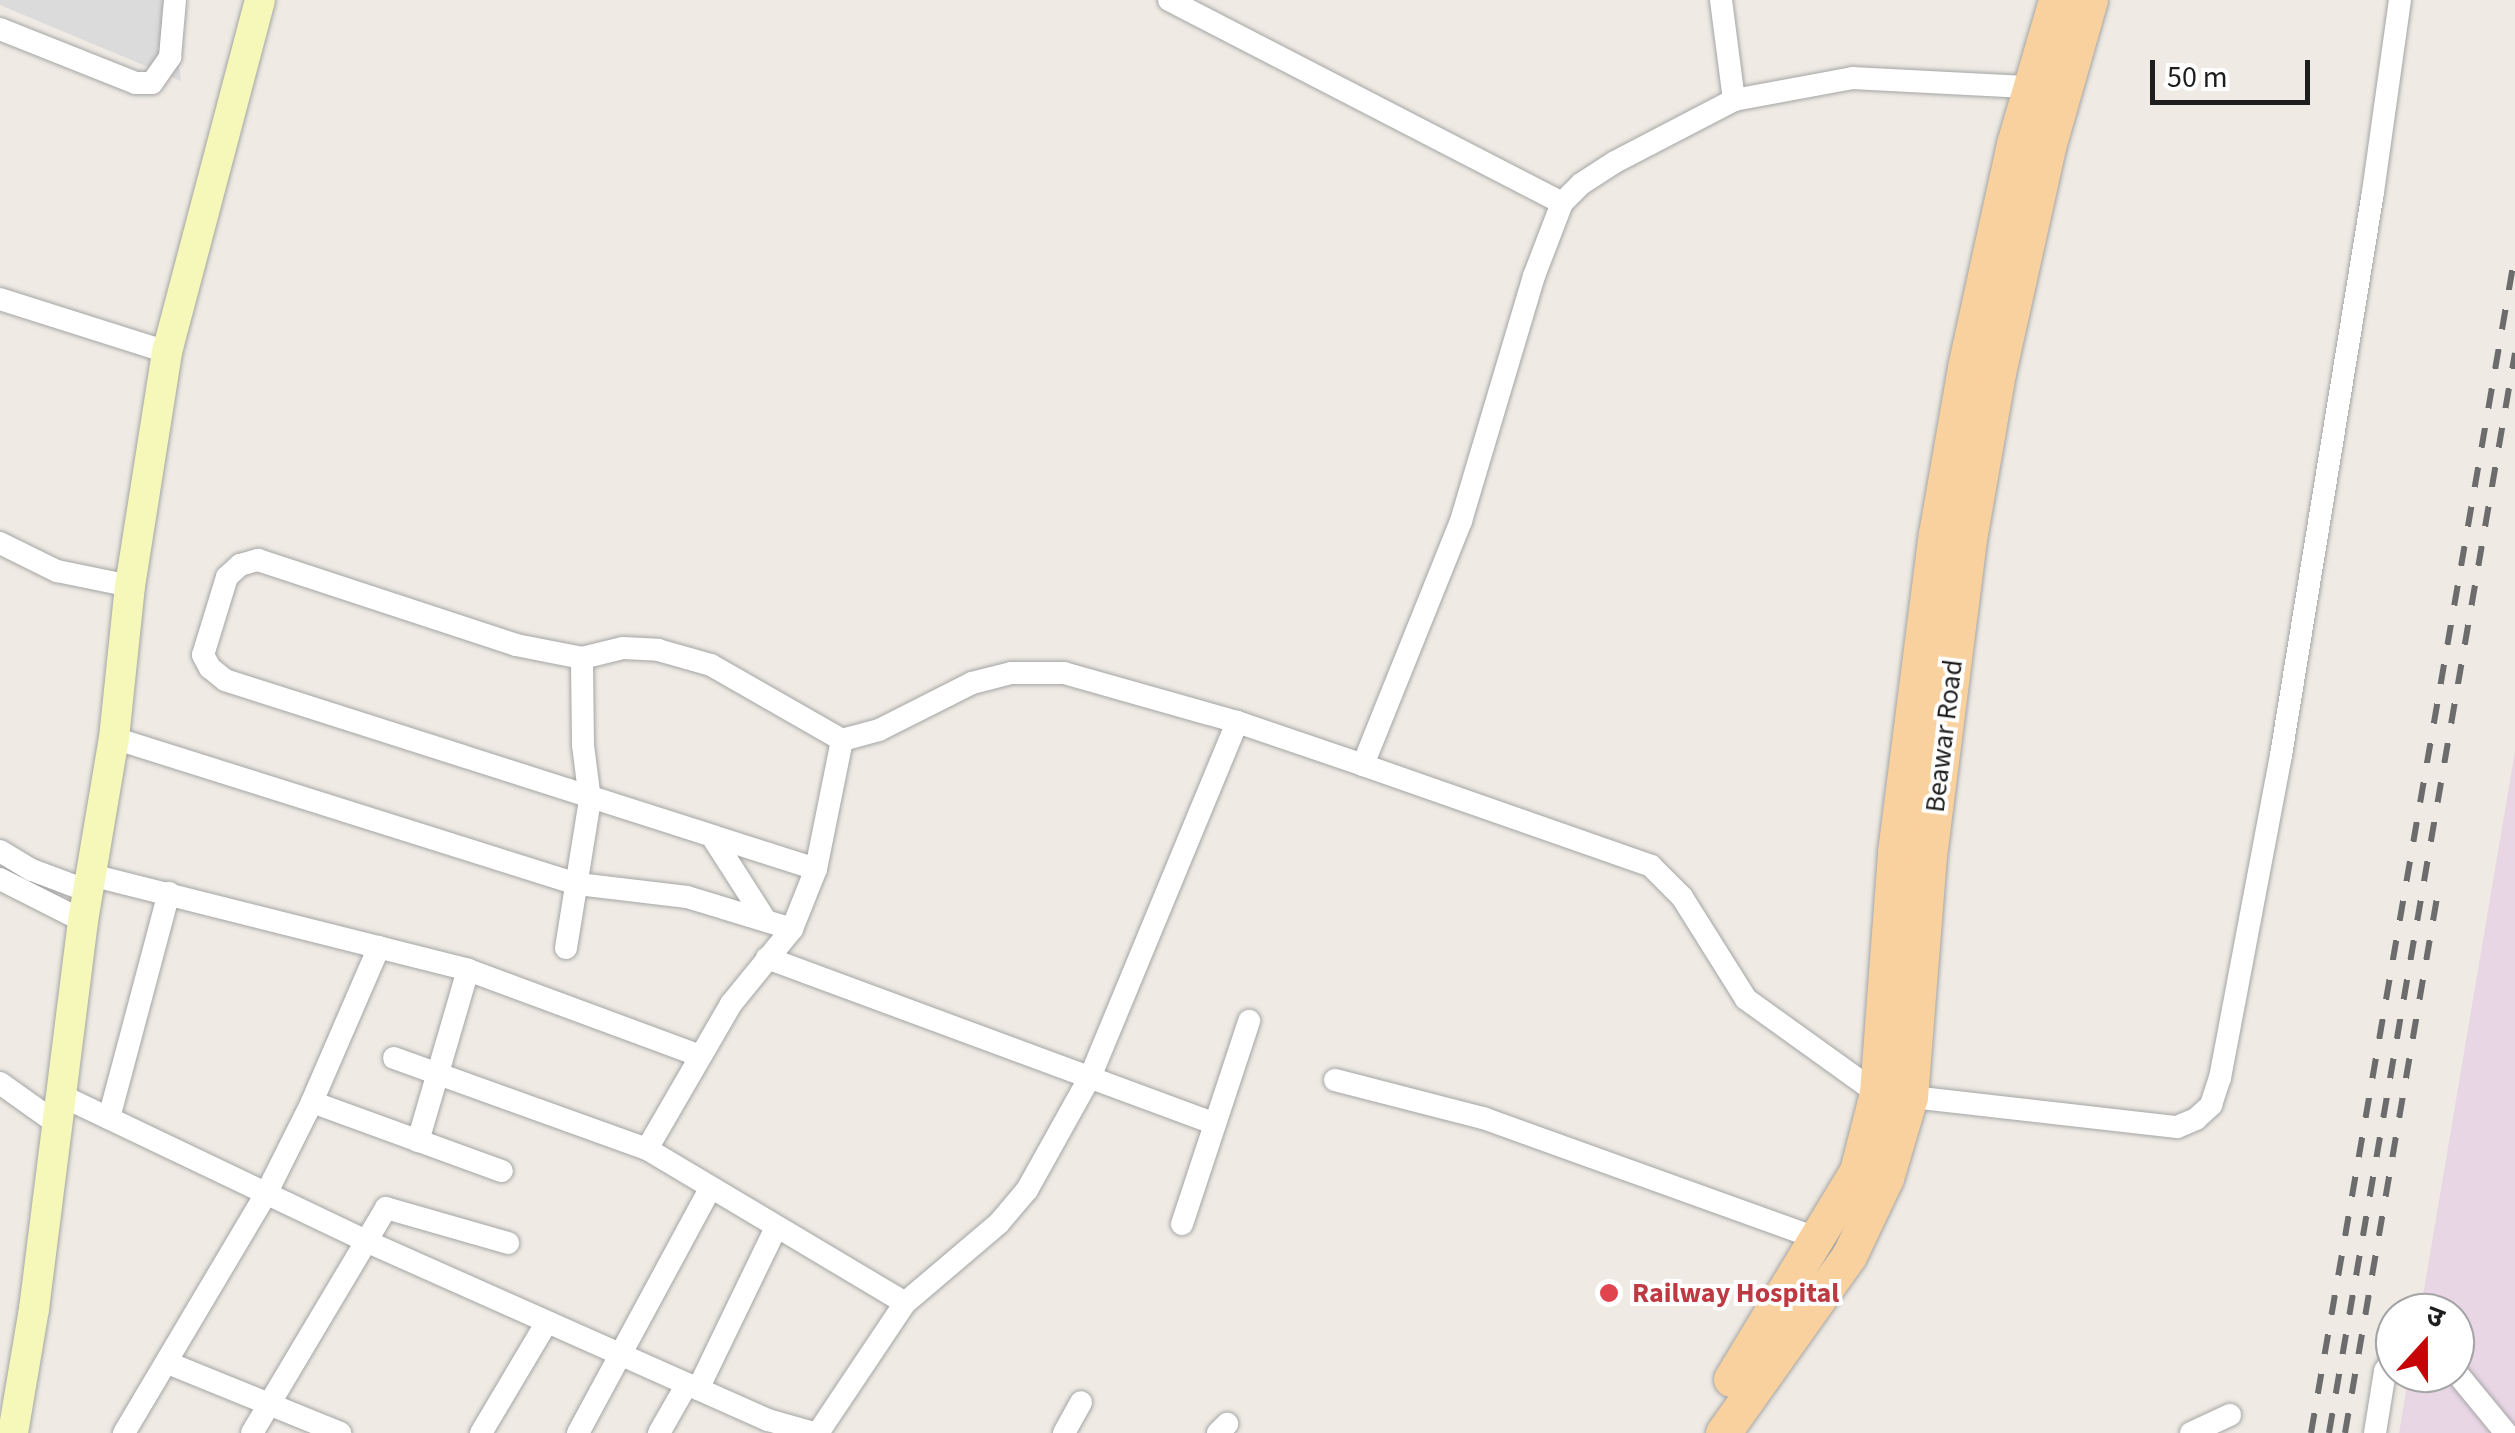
<!DOCTYPE html>
<meta charset="utf-8">
<style>
body{margin:0}
#map{position:relative;width:2515px;height:1433px;overflow:hidden;background:#efebe4;font-family:"Source Sans 3","Noto Sans Devanagari",sans-serif}
div>[style]{position:absolute}
.residential>*{inset:0;background:#dcdbdb}
.industrial>*{inset:0;background:#e8d6e5}
.roads{filter:drop-shadow(0 0 2px #a5a5a5) drop-shadow(0 0 2px #a5a5a5)}
.street>*{height:22px;margin:-11px;padding:0 11px;transform-origin:11px;border-radius:11px;background:#fff}
.secondary>*{height:30px;margin:-15px;padding:0 15px;transform-origin:15px;border-radius:15px;background:#f6f8b9}
.primary>*{height:35px;margin:-17.5px;padding:0 17.5px;transform-origin:17.5px;border-radius:17.5px;background:#f9d19e}
.rail>*{height:6px;margin-top:-3px;transform-origin:0;background:repeating-linear-gradient(90deg,#6c6c6c 0 20px,transparent 0 40px)}
.dots>*{width:28px;height:28px;translate:-50% -50%;box-sizing:border-box;border:5px solid #fff;border-radius:50%}
span{translate:-50% -50%;white-space:nowrap;text-align:center;line-height:1.15;-webkit-text-stroke:8px #fff;paint-order:stroke}
.street-label{font-size:28px;color:#1e1e1e}
.health-label{font-size:28px;color:#be3a42;font-weight:700}
.left{translate:0 -50%;text-align:left}
.north{position:absolute;left:2375px;top:1293px;width:100px;height:100px;box-sizing:border-box;background:#fff;border:2px solid #a5a5a5;border-radius:50%;rotate:21deg;font-size:28px;font-weight:700;line-height:40px;text-align:center;color:#1e1e1e}
.north::after{content:'';display:block;margin:auto;width:35px;height:45px;background:#c70508;clip-path:polygon(50% 0,100% 100%,50% 72%,0 100%)}
.scale{position:absolute;left:2150px;top:60px;width:160px;height:45px;box-sizing:border-box;border:5px solid #1e1e1e;border-top:0;padding-left:12px;font-size:30px;line-height:35px;white-space:nowrap;color:#1e1e1e;-webkit-text-stroke:8px #fff;paint-order:stroke}
</style>
<div id="map">
<div class="residential">
<i style="clip-path:polygon(0 0,167px 0,171px 2px,181px 81px,0 5px)"></i>
</div>
<div class="industrial">
<i style="clip-path:polygon(2515px 751px,2515px 1433px,2399px 1433px,2409px 1373px,2455px 1373px,2455px 1313px,2420px 1313px)"></i>
</div>
<div class="roads">
<div class="street">
<i style="left:1169px;top:0;width:442px;rotate:27.3deg"></i>
<i style="left:1562px;top:203px;width:27px;rotate:-45deg"></i>
<i style="left:1581px;top:184px;width:40px;rotate:-32.9deg"></i>
<i style="left:1615px;top:162px;width:134px;rotate:-27.5deg"></i>
<i style="left:1734px;top:100px;width:121px;rotate:-10.5deg"></i>
<i style="left:1853px;top:78px;width:191px;rotate:3deg"></i>
<i style="left:1721px;top:0;width:101px;rotate:82.6deg"></i>
<i style="left:0;top:29px;width:146px;rotate:21.7deg"></i>
<i style="left:136px;top:83px;width:16px"></i>
<i style="left:152px;top:83px;width:32px;rotate:-55deg"></i>
<i style="left:170px;top:57px;width:57px;rotate:-85deg"></i>
<i style="left:1562px;top:203px;width:78px;rotate:111deg"></i>
<i style="left:1534px;top:276px;width:256px;rotate:106.6deg"></i>
<i style="left:1461px;top:521px;width:263px;rotate:111.9deg"></i>
<i style="left:1363px;top:765px;width:305px;rotate:19.3deg"></i>
<i style="left:1651px;top:866px;width:44px;rotate:45deg"></i>
<i style="left:1682px;top:897px;width:120px;rotate:57.9deg"></i>
<i style="left:1746px;top:999px;width:161px;rotate:35.7deg"></i>
<i style="left:1877px;top:1093px;width:302px;rotate:6.5deg"></i>
<i style="left:2177px;top:1127px;width:21px;rotate:-23deg"></i>
<i style="left:2196px;top:1119px;width:21px;rotate:-43deg"></i>
<i style="left:2211px;top:1105px;width:28px;rotate:-72deg"></i>
<i style="left:2220px;top:1078px;width:329px;rotate:-79.3deg"></i>
<i style="left:2281px;top:755px;width:570px;rotate:-80.72deg"></i>
<i style="left:2373px;top:192px;width:194px;rotate:-82deg"></i>
<i style="left:0;top:299px;width:175px;rotate:17.6deg"></i>
<i style="left:0;top:543px;width:64px;rotate:26.2deg"></i>
<i style="left:57px;top:571px;width:75px;rotate:11.6deg"></i>
<i style="left:114px;top:738px;width:486px;rotate:17.5deg"></i>
<i style="left:578px;top:884px;width:110px;rotate:6.8deg"></i>
<i style="left:687px;top:897px;width:110px;rotate:16.9deg"></i>
<i style="left:713px;top:838px;width:98px;rotate:57.4deg"></i>
<i style="left:0;top:851px;width:37px;rotate:31deg"></i>
<i style="left:32px;top:870px;width:60px;rotate:20.6deg"></i>
<i style="left:816px;top:869px;width:620px;rotate:-162.27deg"></i>
<i style="left:225px;top:680px;width:19px;rotate:-141deg"></i>
<i style="left:210px;top:668px;width:15px;rotate:-118deg"></i>
<i style="left:203px;top:655px;width:82px;rotate:-72.9deg"></i>
<i style="left:227px;top:577px;width:18px;rotate:-43deg"></i>
<i style="left:240px;top:565px;width:19px;rotate:-16deg"></i>
<i style="left:258px;top:560px;width:272px;rotate:18.2deg"></i>
<i style="left:516px;top:645px;width:67px;rotate:11.1deg"></i>
<i style="left:582px;top:658px;width:42px;rotate:-13.7deg"></i>
<i style="left:623px;top:648px;width:35px;rotate:3deg"></i>
<i style="left:658px;top:650px;width:55px;rotate:15.8deg"></i>
<i style="left:711px;top:665px;width:151px;rotate:29.8deg"></i>
<i style="left:842px;top:740px;width:38px;rotate:-15deg"></i>
<i style="left:879px;top:730px;width:104px;rotate:-26.8deg"></i>
<i style="left:972px;top:683px;width:40px;rotate:-14.4deg"></i>
<i style="left:1011px;top:673px;width:53px"></i>
<i style="left:1064px;top:673px;width:180px;rotate:15.8deg"></i>
<i style="left:1237px;top:722px;width:133px;rotate:18.8deg"></i>
<i style="left:91px;top:875px;width:389px;rotate:14.1deg"></i>
<i style="left:468px;top:970px;width:247px;rotate:20.3deg"></i>
<i style="left:0;top:879px;width:93px;rotate:26.8deg"></i>
<i style="left:379px;top:947px;width:169px;rotate:113.4deg"></i>
<i style="left:312px;top:1102px;width:202px;rotate:20deg"></i>
<i style="left:566px;top:948px;width:150px;rotate:-80.8deg"></i>
<i style="left:590px;top:800px;width:55px;rotate:-97.3deg"></i>
<i style="left:583px;top:745px;width:87px;rotate:-90.7deg"></i>
<i style="left:767px;top:958px;width:476px;rotate:20.3deg"></i>
<i style="left:394px;top:1058px;width:269px;rotate:19.8deg"></i>
<i style="left:647px;top:1149px;width:300px;rotate:30.8deg"></i>
<i style="left:1335px;top:1080px;width:153px;rotate:14.4deg"></i>
<i style="left:1483px;top:1118px;width:358px;rotate:19.8deg"></i>
<i style="left:0;top:1083px;width:69px;rotate:35.5deg"></i>
<i style="left:58px;top:1094px;width:344px;rotate:25.5deg"></i>
<i style="left:368px;top:1242px;width:438px;rotate:24deg"></i>
<i style="left:768px;top:1420px;width:48px;rotate:15.8deg"></i>
<i style="left:109px;top:1118px;width:233px;rotate:-75.1deg"></i>
<i style="left:418px;top:1141px;width:178px;rotate:-73.7deg"></i>
<i style="left:647px;top:1149px;width:168px;rotate:-59.9deg"></i>
<i style="left:731px;top:1004px;width:97px;rotate:-50.9deg"></i>
<i style="left:792px;top:929px;width:65px;rotate:-68.2deg"></i>
<i style="left:816px;top:869px;width:132px;rotate:-78.6deg"></i>
<i style="left:1182px;top:1224px;width:214px;rotate:-71.7deg"></i>
<i style="left:168px;top:1363px;width:186px;rotate:22.1deg"></i>
<i style="left:2455px;top:1371px;width:80px;rotate:50.6deg"></i>
<i style="left:698px;top:1389px;width:177px;rotate:-64.2deg"></i>
<i style="left:124px;top:1433px;width:276px;rotate:-59.3deg"></i>
<i style="left:265px;top:1196px;width:105px;rotate:-63.4deg"></i>
<i style="left:252px;top:1433px;width:262px;rotate:-59.2deg"></i>
<i style="left:386px;top:1208px;width:127px;rotate:16deg"></i>
<i style="left:481px;top:1433px;width:129px;rotate:-59.3deg"></i>
<i style="left:578px;top:1433px;width:277px;rotate:-61.6deg"></i>
<i style="left:659px;top:1433px;width:56px;rotate:-60.3deg"></i>
<i style="left:818px;top:1433px;width:156px;rotate:-56.2deg"></i>
<i style="left:905px;top:1303px;width:123px;rotate:-40.4deg"></i>
<i style="left:999px;top:1223px;width:43px;rotate:-49.7deg"></i>
<i style="left:1027px;top:1190px;width:132px;rotate:-60.9deg"></i>
<i style="left:1091px;top:1075px;width:382px;rotate:-67.5deg"></i>
<i style="left:1064px;top:1433px;width:35px;rotate:-61deg"></i>
<i style="left:1218px;top:1433px;width:13px;rotate:-45deg"></i>
<i style="left:2191px;top:1433px;width:43px;rotate:-24.8deg"></i>
<i style="left:2375px;top:1433px;width:63px;rotate:-80.8deg"></i>
<i style="left:2385px;top:1371px;width:19px;rotate:-58deg"></i>
</div>
<div class="secondary">
<i style="left:13px;top:1433px;width:126px;rotate:-80.4deg"></i>
<i style="left:34px;top:1309px;width:391px;rotate:-82.8deg"></i>
<i style="left:83px;top:921px;width:186px;rotate:-80.4deg"></i>
<i style="left:114px;top:738px;width:153px;rotate:-84deg"></i>
<i style="left:130px;top:586px;width:237px;rotate:-81deg"></i>
<i style="left:167px;top:352px;width:364px;rotate:-75.2deg"></i>
</div>
<div class="primary">
<i style="left:1731px;top:1379px;width:243px;rotate:-58.8deg"></i>
<i style="left:1857px;top:1171px;width:81px;rotate:-75.6deg"></i>
<i style="left:1877px;top:1093px;width:242px;rotate:-85.7deg"></i>
<i style="left:1895px;top:852px;width:321px;rotate:-82.7deg"></i>
<i style="left:1936px;top:534px;width:169px;rotate:-80.1deg"></i>
<i style="left:1965px;top:367px;width:228px;rotate:-77.6deg"></i>
<i style="left:2014px;top:144px;width:150px;rotate:-73.7deg"></i>
<i style="left:1723px;top:1433px;width:217px;rotate:-54.6deg"></i>
<i style="left:1849px;top:1256px;width:86px;rotate:-64.6deg"></i>
<i style="left:1886px;top:1178px;width:84px;rotate:-73.5deg"></i>
<i style="left:1910px;top:1097px;width:242px;rotate:-85.5deg"></i>
<i style="left:1929px;top:856px;width:320px;rotate:-82.8deg"></i>
<i style="left:1969px;top:539px;width:169px;rotate:-80.1deg"></i>
<i style="left:1998px;top:373px;width:231px;rotate:-77.5deg"></i>
<i style="left:2048px;top:147px;width:153px;rotate:-74.1deg"></i>
</div>
</div>
<div class="rail">
<i style="left:2311px;top:1433px;width:1196px;rotate:-80.18deg"></i>
<i style="left:2329px;top:1433px;width:1096px;rotate:-80.23deg"></i>
<i style="left:2345px;top:1433px;width:555px;rotate:-80.25deg"></i>
</div>
<div class="dots">
<i style="left:1609px;top:1293px;background:#e0444e"></i>
</div>
<div class="street-label">
<span style="left:1944px;top:736px;rotate:-83deg">Beawar Road</span>
</div>
<div class="health-label">
<span class="left" style="left:1632px;top:1293px">Railway Hospital</span>
</div>
<div class="north">उ</div>
<div class="scale">50 m</div>
</div>
